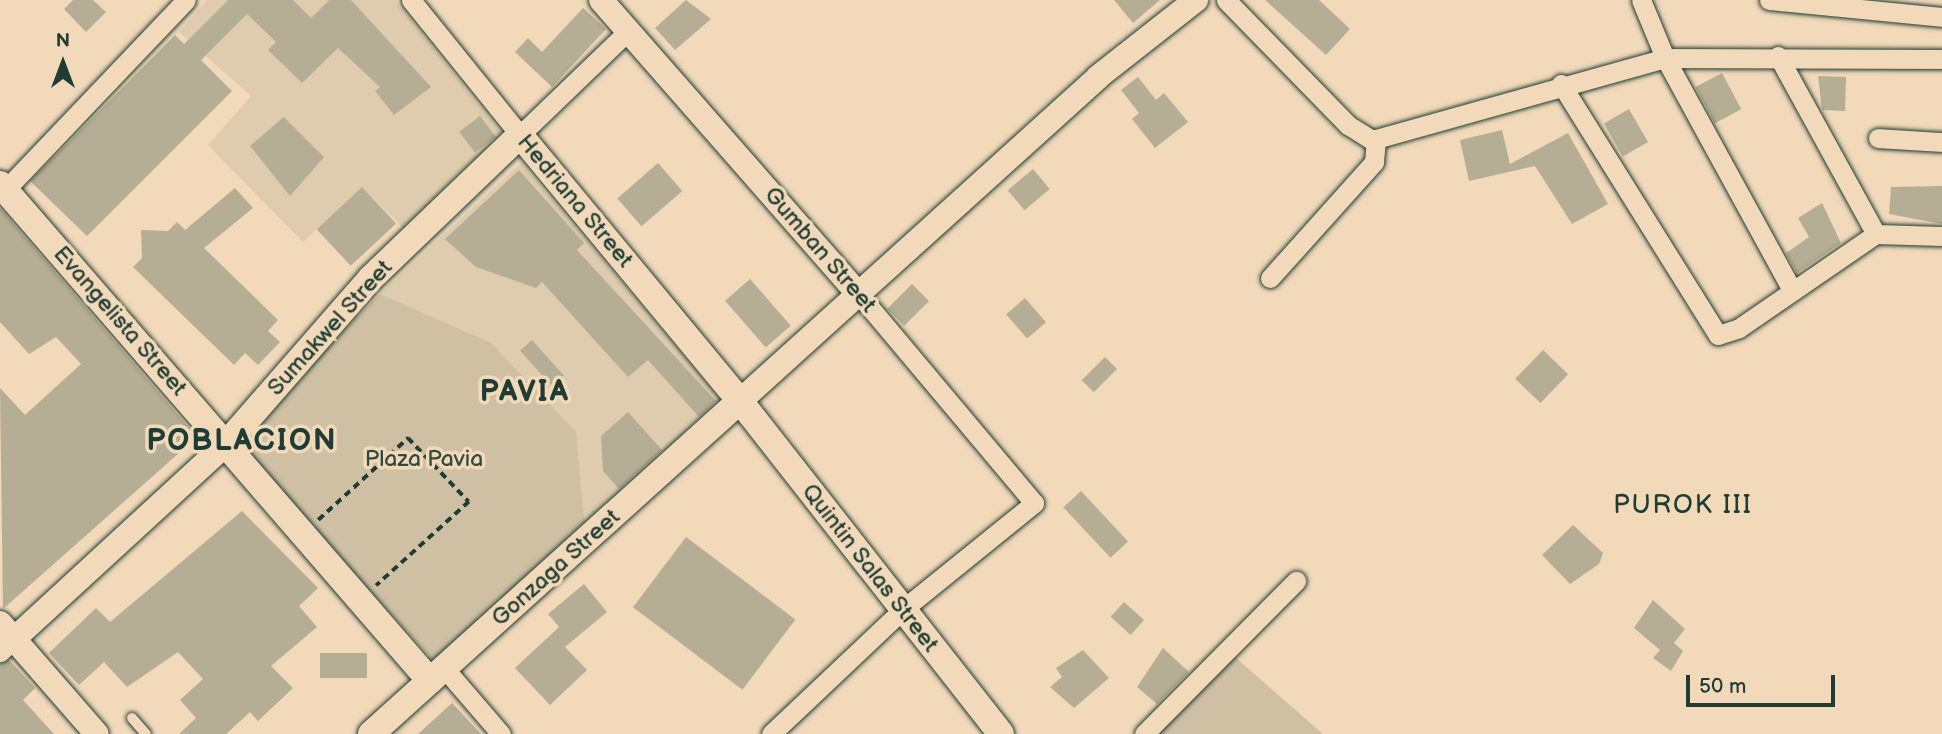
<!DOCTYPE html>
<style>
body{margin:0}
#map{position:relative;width:1942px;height:734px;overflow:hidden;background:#f1d9b9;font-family:"Balsamiq Sans",sans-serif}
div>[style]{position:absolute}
.built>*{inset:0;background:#dfccae}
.green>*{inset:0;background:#cfc0a3}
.building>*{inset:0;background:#b6ae94;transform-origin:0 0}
.path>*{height:3.5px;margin-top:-1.75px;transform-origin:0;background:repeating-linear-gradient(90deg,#1f3d34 0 7px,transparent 0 12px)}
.roads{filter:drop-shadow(0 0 2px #1f3d34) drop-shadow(0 0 2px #1f3d34)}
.service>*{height:10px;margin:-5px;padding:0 5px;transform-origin:5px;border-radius:5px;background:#f1d9b9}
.minor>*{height:19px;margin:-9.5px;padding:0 9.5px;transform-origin:9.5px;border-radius:9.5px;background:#f1d9b9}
.tertiary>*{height:24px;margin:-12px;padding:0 12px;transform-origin:12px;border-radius:12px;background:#f1d9b9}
.secondary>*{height:26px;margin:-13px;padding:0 13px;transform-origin:13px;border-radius:13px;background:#f1d9b9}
span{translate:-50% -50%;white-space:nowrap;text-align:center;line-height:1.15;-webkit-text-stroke:7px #f1d9b9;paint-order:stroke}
.street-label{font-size:23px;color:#1f3d34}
.park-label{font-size:23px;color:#314a3f}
.quarter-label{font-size:26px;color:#1f3d34;letter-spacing:2px}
.district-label{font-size:30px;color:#1f3d34;font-weight:700;letter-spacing:2px}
.north{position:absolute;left:28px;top:28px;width:70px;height:70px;-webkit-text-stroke:5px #f1d9b9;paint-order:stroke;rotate:0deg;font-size:19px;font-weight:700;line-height:28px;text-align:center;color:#1f3d34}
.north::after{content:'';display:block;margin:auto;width:24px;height:32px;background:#1f3d34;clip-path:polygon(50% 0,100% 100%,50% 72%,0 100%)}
.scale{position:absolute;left:1686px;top:675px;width:149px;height:32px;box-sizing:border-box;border:4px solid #1f3d34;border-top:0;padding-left:9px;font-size:21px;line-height:24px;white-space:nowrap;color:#1f3d34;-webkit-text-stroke:5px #f1d9b9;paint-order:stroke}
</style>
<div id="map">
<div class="built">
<i style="clip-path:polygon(207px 0,395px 0,502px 134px,406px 231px,362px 187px,303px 242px,208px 145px,251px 96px,179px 32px)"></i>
<i style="clip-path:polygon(521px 163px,728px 408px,585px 531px,490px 342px,380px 294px)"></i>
</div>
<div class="green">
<i style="clip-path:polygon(380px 294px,490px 342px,576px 432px,585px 531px,437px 664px,233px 441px)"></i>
<i style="clip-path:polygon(1228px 651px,1323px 734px,1149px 734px)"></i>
</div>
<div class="building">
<i style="clip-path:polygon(73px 0,93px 0,106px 12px,86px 32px,64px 9px)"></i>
<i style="clip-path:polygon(228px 0,293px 0,311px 18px,329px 0,351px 0,431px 87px,394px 115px,375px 91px,380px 87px,338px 48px,302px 83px,268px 50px,276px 42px,247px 14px,201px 60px,232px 91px,87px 236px,30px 181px,175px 35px,184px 44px)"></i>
<i style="clip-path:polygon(686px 0,711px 19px,675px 50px,655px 28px)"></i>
<i style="clip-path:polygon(1114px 0,1160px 0,1133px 23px)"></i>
<i style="clip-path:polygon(1265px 0,1319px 0,1350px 29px,1326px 55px)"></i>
<i style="clip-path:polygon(583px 8px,606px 29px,552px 87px,515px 52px,528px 38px,542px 52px)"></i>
<i style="left:1722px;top:73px;width:41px;height:30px;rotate:62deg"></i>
<i style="clip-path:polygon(1818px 76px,1846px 77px,1845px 111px,1822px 110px)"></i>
<i style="clip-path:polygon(1138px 77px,1156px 100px,1164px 93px,1188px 122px,1155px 148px,1132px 119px,1139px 113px,1121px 90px)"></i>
<i style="left:1629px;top:109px;width:38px;height:29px;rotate:60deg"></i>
<i style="left:480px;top:116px;width:26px;height:26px;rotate:53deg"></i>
<i style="clip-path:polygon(284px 117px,324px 157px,290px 196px,250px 146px)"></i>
<i style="clip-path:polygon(1502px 130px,1510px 164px,1568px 133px,1608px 204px,1572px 224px,1535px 166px,1469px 181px,1460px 140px)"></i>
<i style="left:658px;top:163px;width:37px;height:54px;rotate:49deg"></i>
<i style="left:1033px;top:169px;width:26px;height:33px;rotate:50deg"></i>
<i style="clip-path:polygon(519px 170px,584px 243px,577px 250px,716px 401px,699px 417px,648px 360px,628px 377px,542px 282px,536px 288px,476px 267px,445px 239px)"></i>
<i style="clip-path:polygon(1942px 186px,1942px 224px,1889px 214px,1891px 187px)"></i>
<i style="left:362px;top:187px;width:50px;height:62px;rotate:47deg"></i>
<i style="clip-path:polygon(235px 188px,253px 208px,204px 248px,278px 320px,268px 331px,280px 342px,258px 365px,245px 353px,234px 365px,133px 267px,142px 258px,141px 230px,168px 231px,177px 222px,185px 230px)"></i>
<i style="clip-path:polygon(1822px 203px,1841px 243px,1797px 273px,1786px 253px,1809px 237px,1798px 218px)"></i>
<i style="clip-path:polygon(0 208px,197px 437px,3px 609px,0 388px,25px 415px,81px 364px,56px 337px,29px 354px,0 322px)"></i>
<i style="left:750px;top:279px;width:62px;height:33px;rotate:49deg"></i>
<i style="left:912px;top:284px;width:24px;height:35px;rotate:45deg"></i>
<i style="left:1025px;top:298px;width:32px;height:25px;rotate:49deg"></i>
<i style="left:532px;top:340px;width:48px;height:16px;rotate:48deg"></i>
<i style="left:1543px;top:350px;width:35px;height:40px;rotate:44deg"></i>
<i style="left:1105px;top:357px;width:17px;height:33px;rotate:45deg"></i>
<i style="clip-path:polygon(628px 412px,662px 450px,619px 489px,603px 471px,601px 436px)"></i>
<i style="left:1081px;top:491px;width:69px;height:24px;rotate:47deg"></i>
<i style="clip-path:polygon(242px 511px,318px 588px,299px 606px,317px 627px,271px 666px,293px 688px,258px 721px,250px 712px,226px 734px,179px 734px,196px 718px,180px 700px,203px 679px,178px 652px,127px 687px,104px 662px,79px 685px,49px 653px,96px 608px,110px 622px)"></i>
<i style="clip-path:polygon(1573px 525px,1603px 553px,1599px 564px,1570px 584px,1542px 555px)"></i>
<i style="left:686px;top:537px;width:137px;height:88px;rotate:37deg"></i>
<i style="clip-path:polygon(584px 584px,607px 612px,565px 647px,587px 670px,550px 705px,515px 668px,559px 627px,548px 614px)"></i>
<i style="clip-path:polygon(1653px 600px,1685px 629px,1674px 643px,1683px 651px,1671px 671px,1653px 658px,1660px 650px,1634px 628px)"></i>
<i style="left:1124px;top:602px;width:27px;height:20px;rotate:42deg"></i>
<i style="clip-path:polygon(1163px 648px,1189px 672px,1157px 704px,1137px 687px)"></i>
<i style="clip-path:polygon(1083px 650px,1109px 678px,1074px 708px,1050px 687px,1062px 677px,1056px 668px)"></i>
<i style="left:320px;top:653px;width:47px;height:25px"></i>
<i style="clip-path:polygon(9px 660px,35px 688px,23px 700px,54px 734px,0 734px,0 664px)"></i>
<i style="clip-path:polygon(452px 703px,481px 734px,418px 734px)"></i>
</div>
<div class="path">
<i style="left:318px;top:520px;width:122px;rotate:-42.3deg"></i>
<i style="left:408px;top:438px;width:88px;rotate:46.4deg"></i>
<i style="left:469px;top:502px;width:125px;rotate:137.9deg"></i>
</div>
<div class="roads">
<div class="service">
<i style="left:132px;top:718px;width:21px;rotate:49deg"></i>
</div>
<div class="minor">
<i style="left:411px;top:0;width:174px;rotate:51.1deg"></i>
<i style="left:520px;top:135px;width:150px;rotate:-43.9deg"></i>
<i style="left:1226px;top:0;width:175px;rotate:45.7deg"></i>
<i style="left:1348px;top:125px;width:28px;rotate:32deg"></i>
<i style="left:1372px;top:140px;width:304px;rotate:-15.6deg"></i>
<i style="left:1665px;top:58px;width:277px;rotate:0.2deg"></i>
<i style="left:1641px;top:0;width:63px;rotate:67.5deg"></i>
<i style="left:1665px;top:58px;width:264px;rotate:61.3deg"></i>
<i style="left:1769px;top:0;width:174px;rotate:5.6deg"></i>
<i style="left:1778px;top:56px;width:203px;rotate:61.2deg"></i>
<i style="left:1876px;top:234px;width:66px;rotate:1.7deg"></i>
<i style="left:1561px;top:84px;width:296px;rotate:58deg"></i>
<i style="left:1718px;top:335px;width:22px;rotate:-18deg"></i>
<i style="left:1739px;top:328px;width:166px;rotate:-34.5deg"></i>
<i style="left:1878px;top:138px;width:64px;rotate:3.6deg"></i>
<i style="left:5px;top:190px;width:262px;rotate:-46.4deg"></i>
<i style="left:1270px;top:278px;width:156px;rotate:-48.1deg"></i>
<i style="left:1374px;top:162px;width:23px;rotate:-85deg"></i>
<i style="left:0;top:652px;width:19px;rotate:-43deg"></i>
<i style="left:445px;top:669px;width:86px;rotate:49.3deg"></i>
<i style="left:771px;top:734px;width:180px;rotate:-43.4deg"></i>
<i style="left:902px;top:610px;width:170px;rotate:-39deg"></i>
<i style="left:1034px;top:503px;width:275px;rotate:-130deg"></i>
<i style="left:1144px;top:734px;width:216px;rotate:-45.2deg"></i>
</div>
<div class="tertiary">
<i style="left:601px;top:0;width:388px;rotate:48.8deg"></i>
<i style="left:740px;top:401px;width:483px;rotate:-42.1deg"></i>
<i style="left:1098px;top:77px;width:125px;rotate:-38.2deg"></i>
<i style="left:0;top:623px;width:147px;rotate:48.9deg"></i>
<i style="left:14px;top:639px;width:289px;rotate:-42.6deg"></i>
</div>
<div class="secondary">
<i style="left:0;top:184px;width:657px;rotate:49.13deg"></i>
<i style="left:227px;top:443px;width:219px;rotate:-48.9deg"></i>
<i style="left:371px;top:278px;width:207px;rotate:-43.8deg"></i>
<i style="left:520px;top:135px;width:345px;rotate:50.4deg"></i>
<i style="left:740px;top:401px;width:423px;rotate:51.9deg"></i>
<i style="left:371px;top:734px;width:497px;rotate:-42.1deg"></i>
</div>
</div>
<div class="street-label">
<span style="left:575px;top:201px;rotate:50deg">Hedriana Street</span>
<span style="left:820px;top:250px;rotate:49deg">Gumban Street</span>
<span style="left:120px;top:321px;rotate:49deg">Evangelista Street</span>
<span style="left:330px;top:328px;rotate:-48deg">Sumakwel Street</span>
<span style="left:556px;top:568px;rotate:-42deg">Gonzaga Street</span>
<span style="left:870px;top:568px;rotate:52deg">Quintin Salas Street</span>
</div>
<div class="park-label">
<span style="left:424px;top:459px">Plaza Pavia</span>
</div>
<div class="quarter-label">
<span style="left:1683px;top:506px">PUROK III</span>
</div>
<div class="district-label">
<span style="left:525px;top:392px">PAVIA</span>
<span style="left:242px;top:441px">POBLACION</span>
</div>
<div class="north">N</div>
<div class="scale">50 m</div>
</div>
